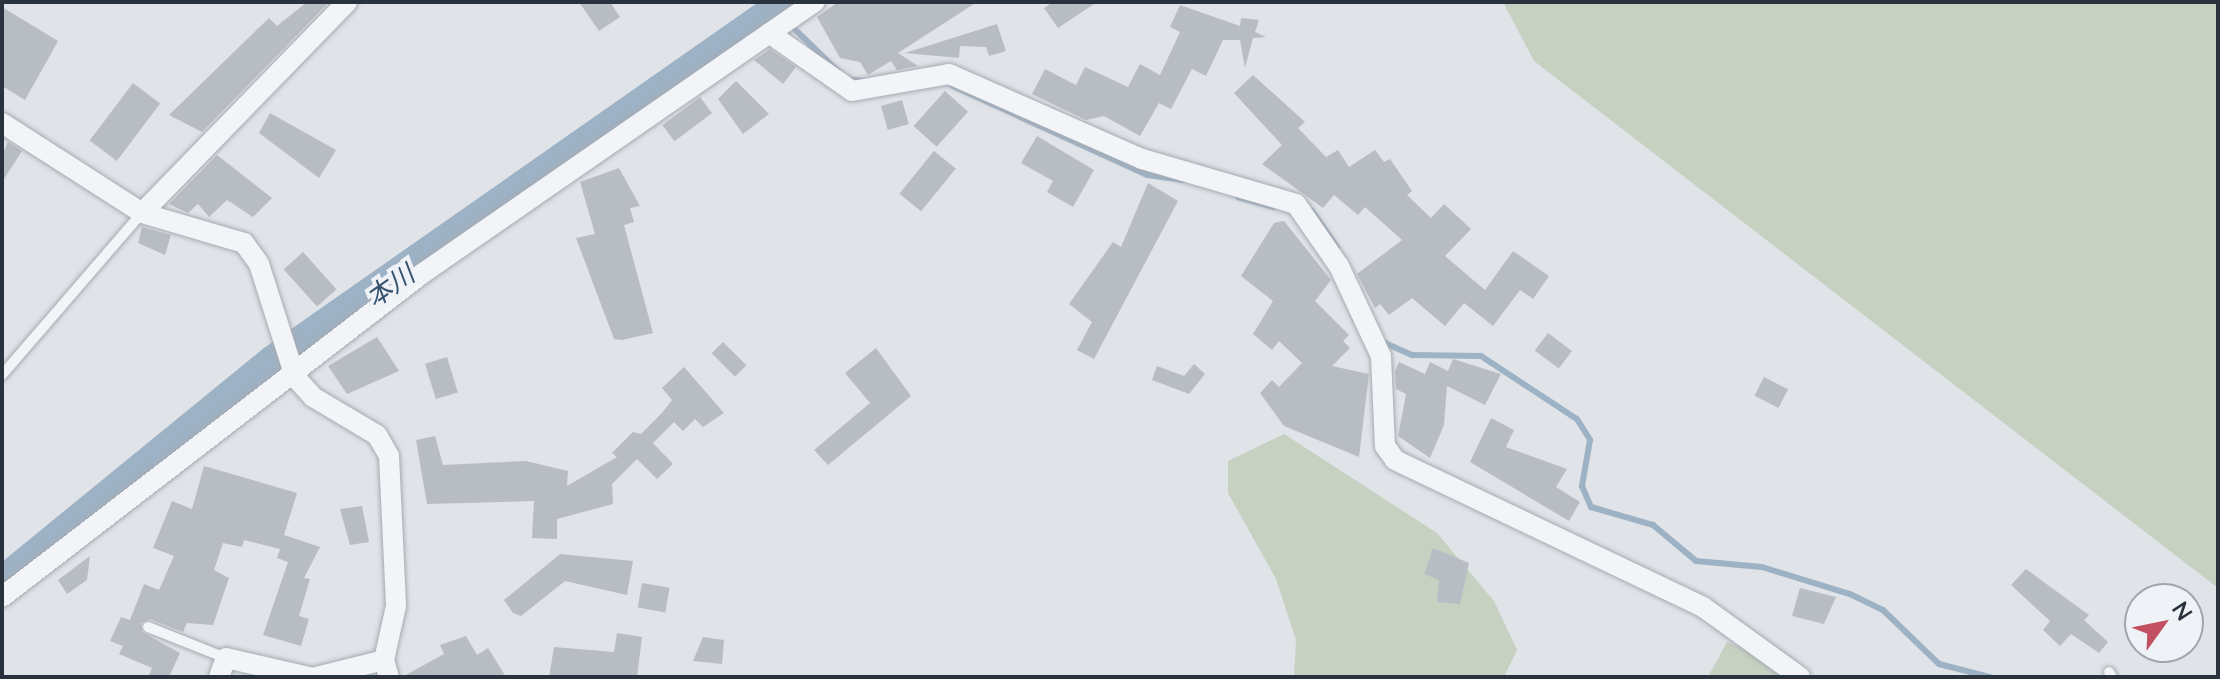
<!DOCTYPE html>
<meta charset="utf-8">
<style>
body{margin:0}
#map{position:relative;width:2220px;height:679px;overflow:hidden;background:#e0e3e8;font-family:Lato,"Noto Sans JP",sans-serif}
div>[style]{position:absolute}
.green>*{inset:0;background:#c6d1c2}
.stream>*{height:6px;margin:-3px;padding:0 3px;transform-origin:3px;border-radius:3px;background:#9eb2c5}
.river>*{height:36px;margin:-18px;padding:0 18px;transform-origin:18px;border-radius:18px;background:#9eb2c5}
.building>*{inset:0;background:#b8bdc4;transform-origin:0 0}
.roads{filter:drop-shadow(0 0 2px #a6aab2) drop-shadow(0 0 2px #a6aab2)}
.service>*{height:10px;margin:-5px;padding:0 5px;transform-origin:5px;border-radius:5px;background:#f2f4f7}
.minor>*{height:20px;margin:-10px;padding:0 10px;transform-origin:10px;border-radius:10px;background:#f2f4f7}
span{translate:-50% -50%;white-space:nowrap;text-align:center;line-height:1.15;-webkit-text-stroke:8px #eff2f6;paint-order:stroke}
.water-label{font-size:26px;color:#37526f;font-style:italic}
.frame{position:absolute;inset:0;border:4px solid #2a323e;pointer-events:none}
.north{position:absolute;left:2124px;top:583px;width:80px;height:80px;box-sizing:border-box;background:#eff2f6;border:2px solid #a0a5ac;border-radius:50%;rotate:57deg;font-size:22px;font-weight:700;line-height:32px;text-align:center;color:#2a323e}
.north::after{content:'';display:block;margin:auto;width:28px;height:36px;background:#c34f63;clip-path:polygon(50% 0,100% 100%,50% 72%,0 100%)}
</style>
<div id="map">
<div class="green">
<i style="clip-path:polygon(1503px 2px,2218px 2px,2218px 588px,1534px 61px)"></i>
<i style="clip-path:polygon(1284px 434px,1437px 533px,1494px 601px,1517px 650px,1504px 677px,1294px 677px,1296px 640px,1276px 579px,1228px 493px,1228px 461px)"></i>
<i style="clip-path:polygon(1727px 642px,1815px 677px,1708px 677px)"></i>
</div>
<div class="stream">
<i style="left:774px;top:9px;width:100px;rotate:44.2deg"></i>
<i style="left:846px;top:79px;width:17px;rotate:7deg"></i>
<i style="left:953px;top:86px;width:213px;rotate:24.6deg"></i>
<i style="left:1147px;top:175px;width:35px;rotate:8deg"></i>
<i style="left:1238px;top:197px;width:37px;rotate:16deg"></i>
<i style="left:1312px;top:211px;width:44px;rotate:55.2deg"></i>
<i style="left:1385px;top:343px;width:30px;rotate:24deg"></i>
<i style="left:1412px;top:355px;width:69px;rotate:0.8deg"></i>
<i style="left:1481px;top:356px;width:115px;rotate:33.3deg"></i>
<i style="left:1577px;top:419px;width:25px;rotate:58deg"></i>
<i style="left:1590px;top:440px;width:47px;rotate:99.9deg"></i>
<i style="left:1582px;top:486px;width:23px;rotate:67deg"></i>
<i style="left:1591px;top:507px;width:65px;rotate:16.2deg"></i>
<i style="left:1653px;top:525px;width:56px;rotate:39.9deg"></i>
<i style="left:1696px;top:561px;width:66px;rotate:5.2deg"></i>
<i style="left:1762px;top:567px;width:92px;rotate:17.1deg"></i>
<i style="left:1850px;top:594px;width:37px;rotate:26deg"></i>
<i style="left:1883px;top:610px;width:78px;rotate:44deg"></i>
<i style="left:1939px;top:664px;width:53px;rotate:14.3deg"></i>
</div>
<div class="river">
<i style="left:2px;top:585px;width:351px;rotate:-39.2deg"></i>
<i style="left:274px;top:363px;width:630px;rotate:-34.98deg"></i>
</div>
<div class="building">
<i style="clip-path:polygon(307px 2px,329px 2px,202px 132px,169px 115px,269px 18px,277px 26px)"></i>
<i style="clip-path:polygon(579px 2px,610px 2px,620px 17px,599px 31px)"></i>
<i style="clip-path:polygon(838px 2px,977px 2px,898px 53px,918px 66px,897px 70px,891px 61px,868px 75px,860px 62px,840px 58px,817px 17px)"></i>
<i style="clip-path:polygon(1053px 2px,1097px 2px,1058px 28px,1044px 8px)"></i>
<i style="clip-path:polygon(1180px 5px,1240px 26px,1241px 18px,1259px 20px,1255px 32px,1266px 37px,1253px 38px,1245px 68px,1240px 40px,1223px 40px,1206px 76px,1192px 69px,1171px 109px,1159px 103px,1140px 136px,1104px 116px,1086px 120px,1032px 94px,1045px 69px,1076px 85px,1085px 67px,1128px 87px,1140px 64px,1160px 75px,1180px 32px,1170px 27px)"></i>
<i style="clip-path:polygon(2px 7px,58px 41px,25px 100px,2px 86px)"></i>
<i style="clip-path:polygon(997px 24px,1006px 51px,989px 56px,986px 47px,960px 46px,959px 58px,905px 53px)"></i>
<i style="clip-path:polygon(770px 49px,796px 67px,783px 84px,754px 60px)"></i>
<i style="clip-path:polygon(1253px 75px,1305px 122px,1298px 128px,1326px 157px,1338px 150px,1349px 167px,1375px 150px,1384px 162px,1390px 159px,1412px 191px,1407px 195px,1431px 218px,1444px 204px,1471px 229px,1445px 256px,1485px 290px,1513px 251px,1549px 276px,1533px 299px,1520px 290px,1493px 326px,1464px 303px,1445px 326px,1412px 298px,1389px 315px,1380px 304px,1375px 308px,1357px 274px,1402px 240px,1365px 207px,1358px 215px,1334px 195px,1323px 208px,1262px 164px,1282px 145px,1234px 93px)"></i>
<i style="clip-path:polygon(736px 81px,769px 114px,743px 134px,718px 99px)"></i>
<i style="left:133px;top:83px;width:34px;height:72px;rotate:37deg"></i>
<i style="left:945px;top:91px;width:31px;height:47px;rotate:42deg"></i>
<i style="left:700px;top:97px;width:20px;height:47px;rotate:53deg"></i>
<i style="left:902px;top:100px;width:25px;height:22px;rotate:74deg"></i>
<i style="clip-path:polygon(270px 113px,336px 150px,319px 178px,259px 133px)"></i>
<i style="clip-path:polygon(1037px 136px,1094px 170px,1073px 207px,1047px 192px,1053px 181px,1021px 163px)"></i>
<i style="clip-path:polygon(8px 142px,22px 151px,2px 182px,2px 155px)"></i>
<i style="left:934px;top:151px;width:28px;height:55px;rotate:39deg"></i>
<i style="clip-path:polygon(217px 155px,272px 198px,253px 217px,227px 200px,209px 217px,198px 204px,188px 213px,169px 204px)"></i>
<i style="clip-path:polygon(619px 168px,640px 206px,630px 208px,634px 222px,624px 225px,653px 333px,622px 340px,614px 339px,576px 238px,595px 234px,580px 182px)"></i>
<i style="clip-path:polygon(1148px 183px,1178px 201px,1094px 359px,1077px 350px,1092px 322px,1069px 304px,1113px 242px,1121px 247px)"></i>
<i style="clip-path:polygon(1284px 221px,1331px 280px,1315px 301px,1349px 335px,1343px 341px,1350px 348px,1332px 366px,1369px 374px,1359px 457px,1284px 426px,1260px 393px,1272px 380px,1279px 387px,1302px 363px,1279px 341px,1272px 350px,1253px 334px,1273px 301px,1241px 276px,1274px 223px)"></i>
<i style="clip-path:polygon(142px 227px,171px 235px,165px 255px,138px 243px)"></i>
<i style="left:303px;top:252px;width:50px;height:26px;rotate:48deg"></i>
<i style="left:1548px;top:333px;width:30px;height:22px;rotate:37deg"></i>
<i style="clip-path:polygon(377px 337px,399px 371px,347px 394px,328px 366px)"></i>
<i style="left:723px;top:342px;width:33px;height:16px;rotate:45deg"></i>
<i style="clip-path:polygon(876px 348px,911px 396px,828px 465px,814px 450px,870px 403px,845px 373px)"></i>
<i style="left:447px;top:357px;width:37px;height:23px;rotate:73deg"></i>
<i style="clip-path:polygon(1453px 359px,1501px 374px,1485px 405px,1447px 386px,1444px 425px,1430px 458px,1398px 436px,1406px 394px,1396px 389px,1395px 371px,1399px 362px,1425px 374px,1430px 362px,1448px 371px)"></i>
<i style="clip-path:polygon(1194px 364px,1205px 374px,1189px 394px,1152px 380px,1157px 366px,1184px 376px)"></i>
<i style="clip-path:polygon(684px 367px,724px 413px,703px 427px,695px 419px,683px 431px,674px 422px,653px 443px,673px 464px,657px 479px,637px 459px,612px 484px,613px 504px,557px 519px,557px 539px,532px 538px,534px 501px,427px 504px,416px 440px,435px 436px,443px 465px,526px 461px,568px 471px,567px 486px,617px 457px,612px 453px,633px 432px,641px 434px,662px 413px,672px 400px,662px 388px)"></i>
<i style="left:1764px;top:377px;width:27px;height:21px;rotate:27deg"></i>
<i style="clip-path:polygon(1491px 418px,1514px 430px,1506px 447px,1567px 469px,1556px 487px,1580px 502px,1569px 521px,1470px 462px)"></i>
<i style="clip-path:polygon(204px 466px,297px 493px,284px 535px,320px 547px,304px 578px,310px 579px,299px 616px,309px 619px,301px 646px,263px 635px,288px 562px,277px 558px,280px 549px,244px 540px,242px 547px,223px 543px,214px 570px,229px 578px,213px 625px,187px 623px,183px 632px,150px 619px,141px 623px,142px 632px,180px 653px,169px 677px,148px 677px,152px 668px,119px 654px,123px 646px,110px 641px,121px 617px,130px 620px,144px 584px,159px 590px,174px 556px,153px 548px,172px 501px,192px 509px)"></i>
<i style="clip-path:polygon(362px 506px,369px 542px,350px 545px,340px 509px)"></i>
<i style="clip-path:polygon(1433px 548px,1469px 563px,1460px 604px,1437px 602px,1439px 580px,1424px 574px)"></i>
<i style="clip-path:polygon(560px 554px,633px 561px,627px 595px,565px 581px,521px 616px,513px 613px,504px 600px)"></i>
<i style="clip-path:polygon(90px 556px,87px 580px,67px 594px,58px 580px)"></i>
<i style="clip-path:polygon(2026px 569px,2089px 615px,2084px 620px,2108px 642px,2099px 653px,2071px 634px,2060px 646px,2043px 630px,2050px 621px,2011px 585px)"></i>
<i style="left:642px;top:583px;width:28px;height:25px;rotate:10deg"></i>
<i style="clip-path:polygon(1800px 588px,1836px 597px,1824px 624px,1792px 616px)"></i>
<i style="clip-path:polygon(617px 633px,642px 637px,637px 677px,549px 677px,554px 647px,614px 652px)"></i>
<i style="clip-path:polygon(466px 636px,477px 655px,488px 648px,506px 677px,402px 677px,444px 654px,440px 645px)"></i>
<i style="clip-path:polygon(703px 637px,724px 640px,722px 664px,693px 661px)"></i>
</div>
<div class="roads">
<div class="service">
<i style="left:2px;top:375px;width:214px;rotate:-49.2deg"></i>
<i style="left:148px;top:627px;width:84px;rotate:21.7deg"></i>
<i style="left:2109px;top:672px;width:6px;rotate:59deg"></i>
</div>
<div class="minor">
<i style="left:769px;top:33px;width:101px;rotate:34.9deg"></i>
<i style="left:852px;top:91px;width:98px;rotate:-9.9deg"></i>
<i style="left:949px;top:74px;width:211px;rotate:23.8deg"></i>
<i style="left:1142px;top:159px;width:160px;rotate:16.3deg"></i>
<i style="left:1296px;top:204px;width:75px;rotate:55.3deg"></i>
<i style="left:1339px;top:266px;width:99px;rotate:65deg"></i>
<i style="left:1381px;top:356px;width:90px;rotate:87.5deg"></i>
<i style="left:1385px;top:446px;width:17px;rotate:54deg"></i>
<i style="left:1395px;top:460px;width:341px;rotate:25.5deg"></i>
<i style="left:1703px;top:607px;width:120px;rotate:35.8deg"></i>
<i style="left:2px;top:123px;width:166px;rotate:32.7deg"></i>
<i style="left:142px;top:213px;width:106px;rotate:16.4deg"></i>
<i style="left:244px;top:243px;width:26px;rotate:54deg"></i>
<i style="left:259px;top:264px;width:119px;rotate:72.3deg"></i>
<i style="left:295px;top:377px;width:27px;rotate:48deg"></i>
<i style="left:313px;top:397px;width:74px;rotate:30.7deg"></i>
<i style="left:377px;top:435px;width:24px;rotate:60deg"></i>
<i style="left:389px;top:456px;width:150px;rotate:87.3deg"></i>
<i style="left:396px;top:606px;width:55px;rotate:102.5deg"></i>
<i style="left:384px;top:660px;width:18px;rotate:74deg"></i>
<i style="left:142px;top:213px;width:294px;rotate:-45.8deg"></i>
<i style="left:2px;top:597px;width:531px;rotate:-37.58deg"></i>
<i style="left:423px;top:273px;width:477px;rotate:-34.7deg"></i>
<i style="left:219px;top:677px;width:20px;rotate:-70deg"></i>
<i style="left:226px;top:658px;width:85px;rotate:12.9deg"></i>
<i style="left:316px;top:677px;width:70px;rotate:-14deg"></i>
</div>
</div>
<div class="water-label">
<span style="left:390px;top:286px;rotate:-35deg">本川</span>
</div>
<div class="frame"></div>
<div class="north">N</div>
</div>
